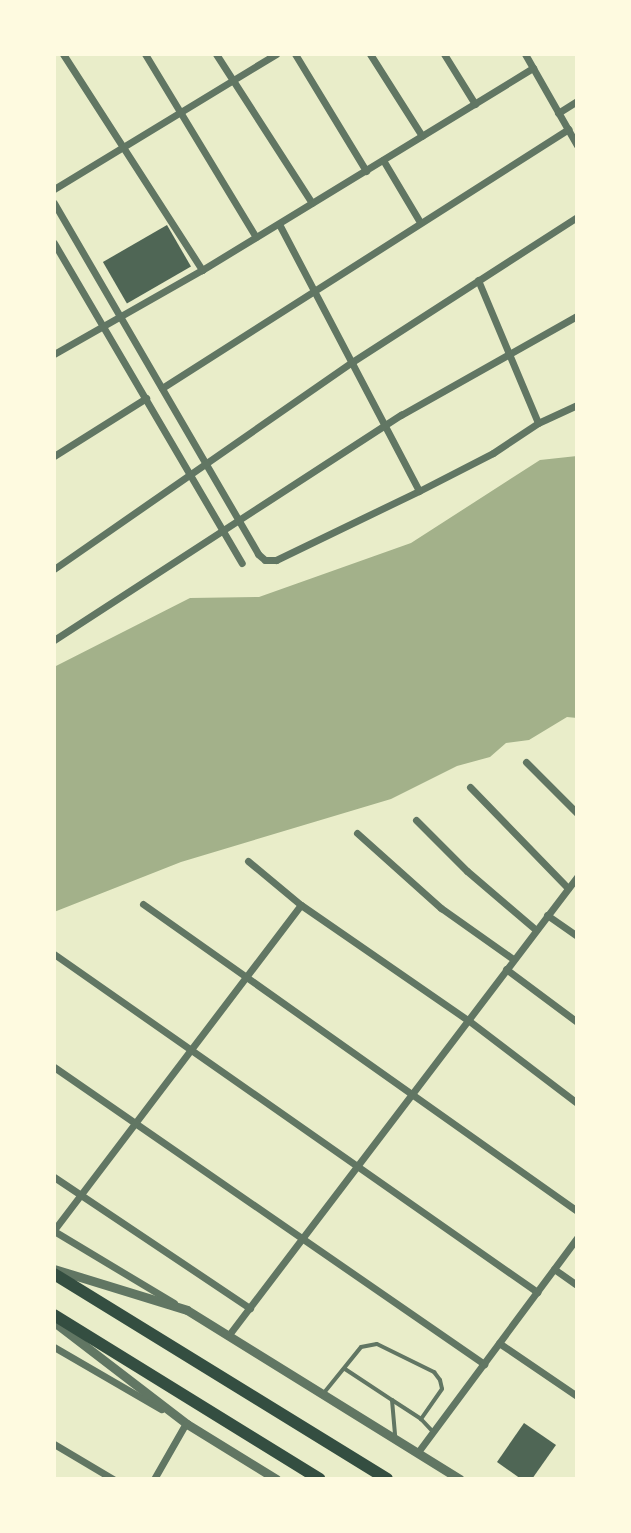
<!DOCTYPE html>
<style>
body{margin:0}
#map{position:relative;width:631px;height:1533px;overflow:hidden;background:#e9edc9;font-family:"Noto Sans",sans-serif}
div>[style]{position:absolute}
.water>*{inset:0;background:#a3b18a}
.building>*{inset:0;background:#4f6655;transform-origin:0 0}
.service>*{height:4px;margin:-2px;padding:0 2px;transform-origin:2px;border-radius:2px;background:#617663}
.minor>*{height:7px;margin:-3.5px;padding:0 3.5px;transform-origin:3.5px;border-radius:3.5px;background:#617663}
.tertiary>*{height:9px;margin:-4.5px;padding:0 4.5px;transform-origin:4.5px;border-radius:4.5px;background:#617663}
.trunk>*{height:12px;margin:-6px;padding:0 6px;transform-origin:6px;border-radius:6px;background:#344e41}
span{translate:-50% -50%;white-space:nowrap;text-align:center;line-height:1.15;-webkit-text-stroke:7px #fefae0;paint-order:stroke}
.frame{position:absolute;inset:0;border:56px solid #fefae0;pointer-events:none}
</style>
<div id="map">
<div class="water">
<i style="clip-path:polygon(577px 456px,577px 718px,567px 717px,529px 740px,506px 743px,490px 757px,457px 766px,391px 799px,181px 862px,54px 912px,54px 667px,190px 598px,259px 597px,411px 543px,540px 460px)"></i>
</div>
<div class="building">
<i style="left:167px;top:225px;width:48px;height:74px;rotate:60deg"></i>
<i style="clip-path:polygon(524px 1423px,556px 1445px,532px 1479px,521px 1479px,497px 1462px)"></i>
</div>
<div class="service">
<i style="left:345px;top:1369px;width:56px;rotate:33.4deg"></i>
<i style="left:392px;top:1400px;width:35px;rotate:85deg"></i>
<i style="left:323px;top:1394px;width:60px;rotate:-51deg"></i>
<i style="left:361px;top:1347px;width:16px;rotate:-11deg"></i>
<i style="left:377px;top:1344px;width:64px;rotate:26.2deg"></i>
<i style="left:434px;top:1372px;width:10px;rotate:53deg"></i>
<i style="left:440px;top:1380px;width:9px;rotate:77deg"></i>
<i style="left:442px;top:1389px;width:37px;rotate:125deg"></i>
<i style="left:421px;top:1419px;width:18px;rotate:47deg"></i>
<i style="left:392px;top:1400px;width:33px;rotate:33deg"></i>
</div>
<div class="minor">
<i style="left:63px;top:54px;width:257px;rotate:57.2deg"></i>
<i style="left:145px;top:54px;width:214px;rotate:58.8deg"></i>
<i style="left:216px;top:54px;width:177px;rotate:57.2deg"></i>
<i style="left:295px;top:54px;width:137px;rotate:58.7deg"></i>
<i style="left:370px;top:54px;width:97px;rotate:57.6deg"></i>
<i style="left:444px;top:54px;width:59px;rotate:58.2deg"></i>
<i style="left:525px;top:54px;width:105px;rotate:60.3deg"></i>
<i style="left:558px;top:113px;width:22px;rotate:-32deg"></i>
<i style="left:383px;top:160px;width:72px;rotate:59.2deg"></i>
<i style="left:54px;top:189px;width:260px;rotate:-31.3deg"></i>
<i style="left:54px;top:203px;width:406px;rotate:59.8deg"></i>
<i style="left:258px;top:554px;width:9px;rotate:41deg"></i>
<i style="left:265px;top:560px;width:11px"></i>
<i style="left:276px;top:560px;width:159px;rotate:-25.8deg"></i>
<i style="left:419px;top:491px;width:83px;rotate:-27.2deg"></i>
<i style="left:493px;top:453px;width:54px;rotate:-33.7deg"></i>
<i style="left:538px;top:423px;width:43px;rotate:-24.8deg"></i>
<i style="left:279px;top:224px;width:301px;rotate:62.3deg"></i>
<i style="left:54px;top:243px;width:371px;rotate:59.6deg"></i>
<i style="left:478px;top:280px;width:155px;rotate:67.2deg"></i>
<i style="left:54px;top:354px;width:170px;rotate:-29.6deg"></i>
<i style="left:202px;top:270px;width:388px;rotate:-31.4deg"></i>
<i style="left:162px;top:388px;width:482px;rotate:-32.5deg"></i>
<i style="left:54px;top:456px;width:109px;rotate:-32.2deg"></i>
<i style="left:54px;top:569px;width:363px;rotate:-34.8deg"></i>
<i style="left:352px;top:362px;width:268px;rotate:-32.8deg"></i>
<i style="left:54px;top:640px;width:414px;rotate:-33deg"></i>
<i style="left:401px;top:415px;width:202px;rotate:-29.4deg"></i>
<i style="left:526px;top:762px;width:72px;rotate:45deg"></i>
<i style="left:470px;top:787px;width:141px;rotate:45.9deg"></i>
<i style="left:416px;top:820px;width:72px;rotate:45deg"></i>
<i style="left:467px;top:871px;width:91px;rotate:40.5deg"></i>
<i style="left:357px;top:833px;width:113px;rotate:41.8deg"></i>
<i style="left:441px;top:908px;width:88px;rotate:35.3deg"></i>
<i style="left:248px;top:861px;width:69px;rotate:39.7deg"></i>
<i style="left:301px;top:905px;width:203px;rotate:34.6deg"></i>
<i style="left:468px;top:1020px;width:137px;rotate:37.3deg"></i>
<i style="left:143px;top:904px;width:532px;rotate:35.27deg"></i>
<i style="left:547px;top:915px;width:37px;rotate:35deg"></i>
<i style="left:54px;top:954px;width:590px;rotate:34.98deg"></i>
<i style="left:506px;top:969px;width:89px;rotate:36.7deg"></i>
<i style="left:54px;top:1067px;width:523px;rotate:34.63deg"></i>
<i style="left:54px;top:1177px;width:236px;rotate:33.8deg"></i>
<i style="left:54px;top:1230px;width:408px;rotate:-52.8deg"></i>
<i style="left:54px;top:1231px;width:140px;rotate:31deg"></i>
<i style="left:554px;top:1269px;width:28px;rotate:35deg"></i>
<i style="left:228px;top:1336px;width:577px;rotate:-52.75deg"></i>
<i style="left:499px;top:1343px;width:94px;rotate:34.2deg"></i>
<i style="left:54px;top:1347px;width:124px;rotate:30.1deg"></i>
<i style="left:54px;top:1444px;width:69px;rotate:30.7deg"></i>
<i style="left:418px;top:1452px;width:267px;rotate:-53.4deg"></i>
<i style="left:154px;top:1479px;width:64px;rotate:-60.3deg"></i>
</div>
<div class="tertiary">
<i style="left:54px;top:1269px;width:139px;rotate:17.1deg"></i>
<i style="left:187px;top:1310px;width:321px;rotate:31.8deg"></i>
<i style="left:54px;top:1322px;width:168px;rotate:37.5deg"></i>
<i style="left:187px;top:1424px;width:105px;rotate:31.7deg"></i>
</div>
<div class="trunk">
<i style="left:54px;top:1274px;width:391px;rotate:31.6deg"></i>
<i style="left:54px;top:1315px;width:312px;rotate:31.7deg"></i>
</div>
<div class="frame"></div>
</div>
